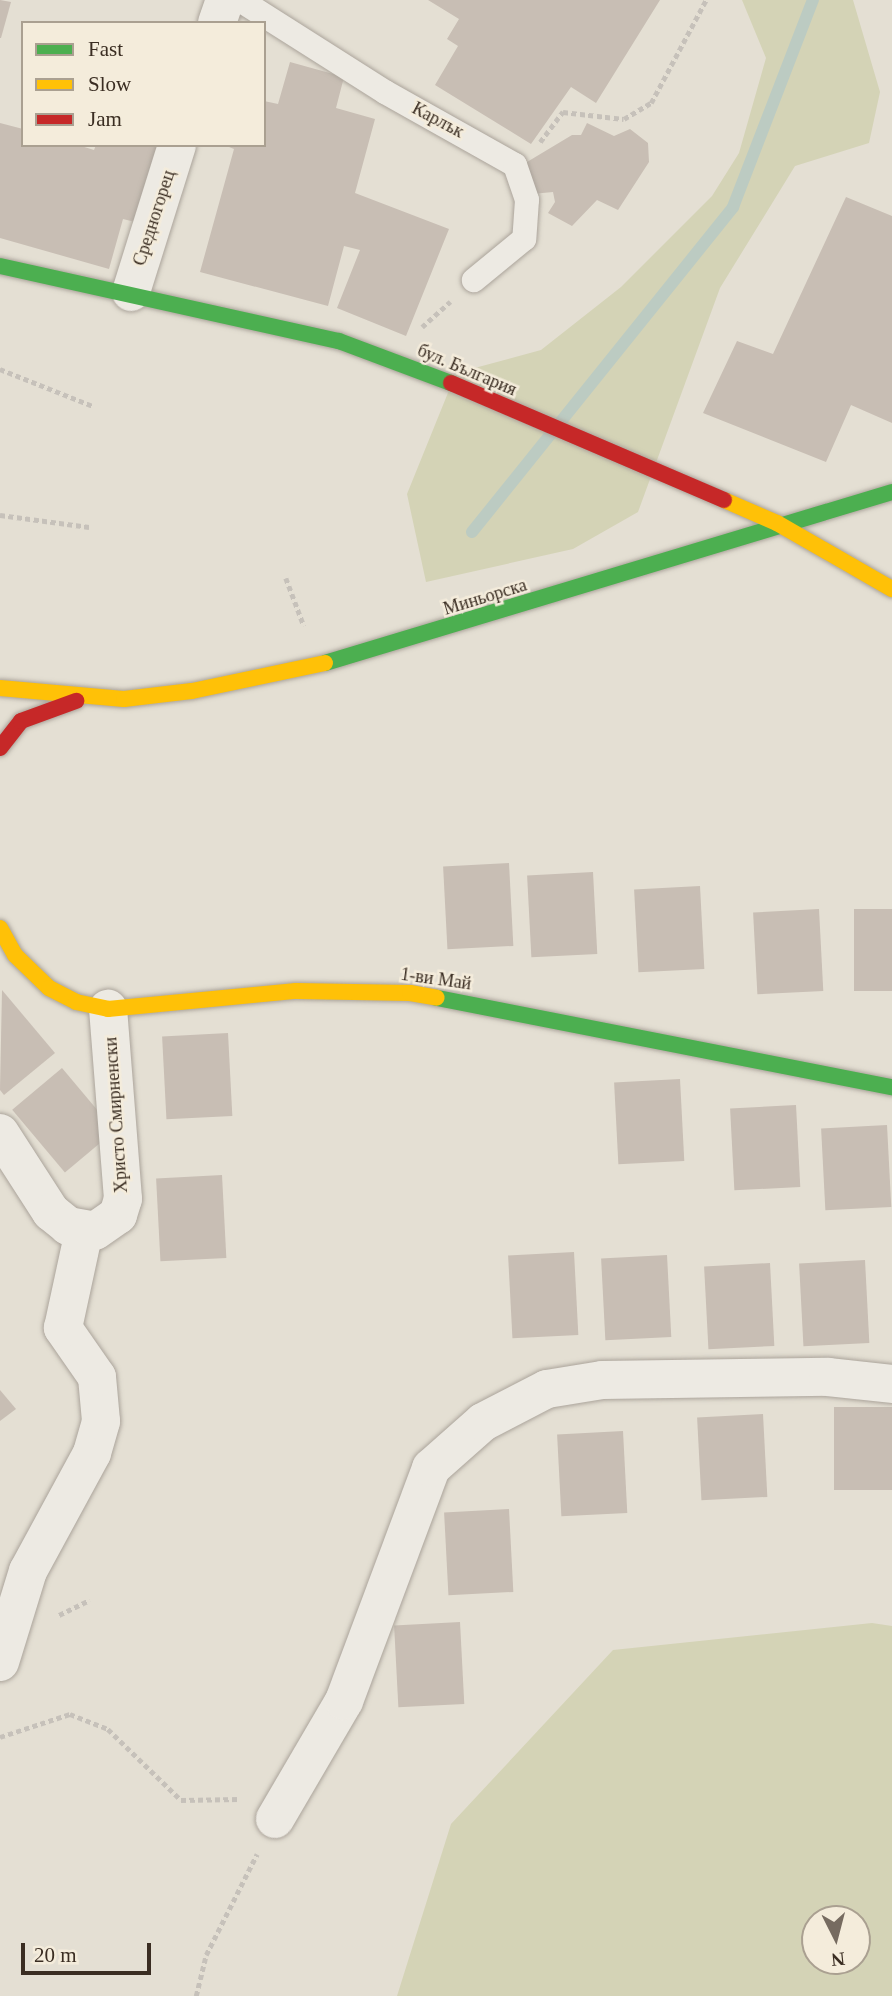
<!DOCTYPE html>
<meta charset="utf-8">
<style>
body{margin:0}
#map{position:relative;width:892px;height:1996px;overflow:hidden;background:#e4dfd3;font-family:"Times New Roman",serif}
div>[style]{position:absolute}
.green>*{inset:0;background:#d4d3b6}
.stream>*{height:12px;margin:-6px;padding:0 6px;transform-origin:6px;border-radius:6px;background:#bccbc2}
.building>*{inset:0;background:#c8beb4;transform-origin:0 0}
.path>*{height:4.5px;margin-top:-2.25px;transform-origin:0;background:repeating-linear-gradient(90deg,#c6c1ba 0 5px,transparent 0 8.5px)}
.roads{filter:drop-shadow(0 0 2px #aba49b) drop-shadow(0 0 2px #aba49b)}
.lane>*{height:24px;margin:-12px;padding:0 12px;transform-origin:12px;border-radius:12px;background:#edeae3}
.street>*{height:38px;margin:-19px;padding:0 19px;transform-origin:19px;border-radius:19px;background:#edeae3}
.fast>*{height:16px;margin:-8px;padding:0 8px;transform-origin:8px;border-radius:8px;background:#4caf50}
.slow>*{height:16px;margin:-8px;padding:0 8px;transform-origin:8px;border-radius:8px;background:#ffc107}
.jam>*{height:16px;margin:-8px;padding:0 8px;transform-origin:8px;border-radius:8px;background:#c62828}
span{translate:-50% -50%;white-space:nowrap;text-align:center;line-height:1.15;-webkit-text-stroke:5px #f4ecdb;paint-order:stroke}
.street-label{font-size:18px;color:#3a2d22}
.legend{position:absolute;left:21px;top:21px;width:245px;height:126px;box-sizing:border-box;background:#f4ecdb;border:2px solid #aaa091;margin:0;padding:9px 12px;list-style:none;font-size:21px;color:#3a2d22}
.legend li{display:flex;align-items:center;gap:14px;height:35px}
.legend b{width:35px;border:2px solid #aaa091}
.north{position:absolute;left:801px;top:1905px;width:70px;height:70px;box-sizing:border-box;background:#f4ecdb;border:2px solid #aaa091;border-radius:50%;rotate:174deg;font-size:19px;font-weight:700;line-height:28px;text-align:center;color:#3a2d22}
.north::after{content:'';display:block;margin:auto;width:24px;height:32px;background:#766b60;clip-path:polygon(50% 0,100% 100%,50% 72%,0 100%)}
.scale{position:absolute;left:21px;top:1943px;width:130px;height:32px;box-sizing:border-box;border:4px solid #3a2d22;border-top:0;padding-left:9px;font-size:21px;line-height:24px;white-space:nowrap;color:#3a2d22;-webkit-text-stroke:5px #f4ecdb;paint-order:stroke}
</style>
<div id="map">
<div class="green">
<i style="clip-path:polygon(742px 0,853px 0,880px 92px,869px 143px,795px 166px,720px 288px,638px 512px,573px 549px,426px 582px,407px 494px,456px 373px,541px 350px,621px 287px,712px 196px,739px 153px,766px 58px)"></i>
<i style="clip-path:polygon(evenodd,872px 1623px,892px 1626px,892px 1996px,397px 1996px,451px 1824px,613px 1650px,872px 1623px,815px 1919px,857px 1919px,857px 1961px,815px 1961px,815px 1919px)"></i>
</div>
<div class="stream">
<i style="left:472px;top:532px;width:417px;rotate:-51.2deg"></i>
<i style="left:733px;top:207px;width:222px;rotate:-68.9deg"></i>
</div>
<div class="building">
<i style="clip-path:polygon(0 0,11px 2px,1px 38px,0 38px)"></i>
<i style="clip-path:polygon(428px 0,660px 0,596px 103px,571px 87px,531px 144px,435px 85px,458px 46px,447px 39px,459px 19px)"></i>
<i style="clip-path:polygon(290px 62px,344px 77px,336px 108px,375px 119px,355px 193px,449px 229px,406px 336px,337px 308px,360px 250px,344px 246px,328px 306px,200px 272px,234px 149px,224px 145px,264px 145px,264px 101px,278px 104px)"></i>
<i style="clip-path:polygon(0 123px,23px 129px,23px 145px,78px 145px,94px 150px,96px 145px,161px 145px,139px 223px,123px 219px,109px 269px,0 238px)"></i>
<i style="clip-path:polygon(587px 123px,614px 136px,630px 129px,648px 143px,649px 162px,618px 210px,597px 200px,572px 226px,548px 213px,555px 202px,553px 192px,532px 194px,527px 162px,572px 135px,581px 135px)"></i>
<i style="clip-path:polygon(846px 197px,892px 216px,892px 423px,851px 405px,826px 462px,703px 413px,737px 341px,773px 354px)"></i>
<i style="left:509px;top:863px;width:83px;height:66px;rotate:87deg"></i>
<i style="left:593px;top:872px;width:82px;height:66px;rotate:87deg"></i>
<i style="left:700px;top:886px;width:83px;height:66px;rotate:87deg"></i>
<i style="left:819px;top:909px;width:82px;height:66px;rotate:87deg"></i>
<i style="left:892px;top:909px;width:82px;height:38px;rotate:90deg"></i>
<i style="clip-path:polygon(2px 990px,55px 1053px,4px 1095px,0 1090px)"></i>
<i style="left:228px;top:1033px;width:83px;height:66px;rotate:87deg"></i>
<i style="left:62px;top:1068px;width:82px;height:65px;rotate:50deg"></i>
<i style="left:680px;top:1079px;width:82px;height:66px;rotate:87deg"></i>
<i style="left:796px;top:1105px;width:82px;height:66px;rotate:87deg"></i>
<i style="left:887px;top:1125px;width:82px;height:66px;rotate:87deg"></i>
<i style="left:222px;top:1175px;width:83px;height:66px;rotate:87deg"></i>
<i style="left:574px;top:1252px;width:83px;height:66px;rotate:87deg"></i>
<i style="left:667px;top:1255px;width:82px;height:66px;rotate:87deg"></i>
<i style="left:865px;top:1260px;width:83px;height:66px;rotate:87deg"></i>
<i style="left:770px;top:1263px;width:83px;height:66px;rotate:87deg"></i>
<i style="clip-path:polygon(0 1390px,16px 1409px,0 1421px)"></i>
<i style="left:892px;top:1407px;width:83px;height:58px;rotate:90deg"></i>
<i style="left:763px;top:1414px;width:83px;height:66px;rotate:87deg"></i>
<i style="left:623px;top:1431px;width:82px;height:66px;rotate:87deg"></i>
<i style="left:509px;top:1509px;width:83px;height:65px;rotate:87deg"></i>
<i style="left:460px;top:1622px;width:82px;height:66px;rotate:87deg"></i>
</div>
<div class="path">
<i style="left:540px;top:142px;width:38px;rotate:-53deg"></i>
<i style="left:563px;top:112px;width:61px;rotate:6.5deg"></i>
<i style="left:624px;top:119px;width:31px;rotate:-31deg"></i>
<i style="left:651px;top:103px;width:117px;rotate:-61.9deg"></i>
<i style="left:422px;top:327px;width:38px;rotate:-42deg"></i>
<i style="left:0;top:369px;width:100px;rotate:21.7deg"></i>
<i style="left:0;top:515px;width:90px;rotate:7.7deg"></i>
<i style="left:286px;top:578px;width:51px;rotate:69.4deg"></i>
<i style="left:59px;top:1615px;width:34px;rotate:-26deg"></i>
<i style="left:0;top:1737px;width:74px;rotate:-18.2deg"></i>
<i style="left:70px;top:1714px;width:41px;rotate:21.5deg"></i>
<i style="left:108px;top:1729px;width:102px;rotate:44.2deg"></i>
<i style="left:181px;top:1800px;width:59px;rotate:-1deg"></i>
<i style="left:196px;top:1996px;width:42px;rotate:-76.3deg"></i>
<i style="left:206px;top:1955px;width:113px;rotate:-63.2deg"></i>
</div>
<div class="roads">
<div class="lane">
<i style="left:240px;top:0;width:172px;rotate:32.4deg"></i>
<i style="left:385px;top:92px;width:149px;rotate:29.3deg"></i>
<i style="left:515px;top:165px;width:37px;rotate:71deg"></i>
<i style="left:527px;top:200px;width:39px;rotate:94deg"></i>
<i style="left:524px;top:239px;width:65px;rotate:140.6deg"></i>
</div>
<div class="street">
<i style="left:217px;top:23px;width:24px;rotate:-71deg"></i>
<i style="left:131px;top:292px;width:154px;rotate:-72.6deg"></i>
<i style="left:0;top:1133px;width:94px;rotate:57.2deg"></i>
<i style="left:51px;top:1212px;width:22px;rotate:39deg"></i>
<i style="left:68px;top:1226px;width:27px;rotate:10deg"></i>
<i style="left:95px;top:1231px;width:28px;rotate:-35deg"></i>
<i style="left:118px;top:1215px;width:17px;rotate:-73deg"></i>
<i style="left:123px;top:1199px;width:191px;rotate:-94.5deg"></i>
<i style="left:0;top:1662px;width:95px;rotate:-72.9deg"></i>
<i style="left:28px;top:1571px;width:134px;rotate:-61.5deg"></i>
<i style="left:92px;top:1453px;width:33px;rotate:-74deg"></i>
<i style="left:101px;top:1421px;width:44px;rotate:-95.2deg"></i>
<i style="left:97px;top:1377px;width:60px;rotate:-124.8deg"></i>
<i style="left:63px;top:1328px;width:99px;rotate:-77.8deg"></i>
<i style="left:275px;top:1819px;width:137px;rotate:-59.7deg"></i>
<i style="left:344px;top:1701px;width:249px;rotate:-69.5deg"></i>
<i style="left:431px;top:1468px;width:69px;rotate:-41.5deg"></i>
<i style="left:483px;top:1422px;width:72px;rotate:-27.3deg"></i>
<i style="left:547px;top:1389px;width:56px;rotate:-9.3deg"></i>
<i style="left:602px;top:1380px;width:226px;rotate:-0.8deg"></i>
<i style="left:828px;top:1377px;width:64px;rotate:6.2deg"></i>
</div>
<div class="fast">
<i style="left:0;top:266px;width:347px;rotate:12.5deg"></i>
<i style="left:339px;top:341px;width:120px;rotate:20.6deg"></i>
<i style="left:325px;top:663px;width:592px;rotate:-16.78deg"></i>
<i style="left:437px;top:998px;width:464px;rotate:11.1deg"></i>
</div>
<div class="slow">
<i style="left:724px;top:500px;width:58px;rotate:23.5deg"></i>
<i style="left:777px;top:523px;width:133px;rotate:29.9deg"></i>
<i style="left:0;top:688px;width:124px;rotate:5.1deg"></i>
<i style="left:124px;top:699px;width:68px;rotate:-6.7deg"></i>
<i style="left:192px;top:691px;width:136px;rotate:-11.9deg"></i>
<i style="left:0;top:928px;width:31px;rotate:61deg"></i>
<i style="left:15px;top:955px;width:47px;rotate:44.1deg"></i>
<i style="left:49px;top:988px;width:30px;rotate:27deg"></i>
<i style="left:76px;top:1002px;width:33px;rotate:12deg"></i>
<i style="left:108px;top:1009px;width:189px;rotate:-5.5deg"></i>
<i style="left:296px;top:991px;width:114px;rotate:1deg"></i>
<i style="left:410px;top:993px;width:27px;rotate:10deg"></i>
</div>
<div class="jam">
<i style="left:451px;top:383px;width:297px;rotate:23.2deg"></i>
<i style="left:0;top:748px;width:34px;rotate:-52deg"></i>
<i style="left:21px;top:721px;width:59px;rotate:-20deg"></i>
</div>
</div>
<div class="street-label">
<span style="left:438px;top:120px;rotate:28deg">Карлък</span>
<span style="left:154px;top:218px;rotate:-72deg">Средногорец</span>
<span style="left:467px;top:370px;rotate:23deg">бул. България</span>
<span style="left:485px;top:597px;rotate:-17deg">Миньорска</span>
<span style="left:436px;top:979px;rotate:8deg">1-ви Май</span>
<span style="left:116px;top:1115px;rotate:-94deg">Христо Смирненски</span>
</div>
<ul class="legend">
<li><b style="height:9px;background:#4caf50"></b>Fast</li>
<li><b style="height:9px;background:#ffc107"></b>Slow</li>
<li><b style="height:9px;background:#c62828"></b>Jam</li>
</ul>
<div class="north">N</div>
<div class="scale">20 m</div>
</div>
